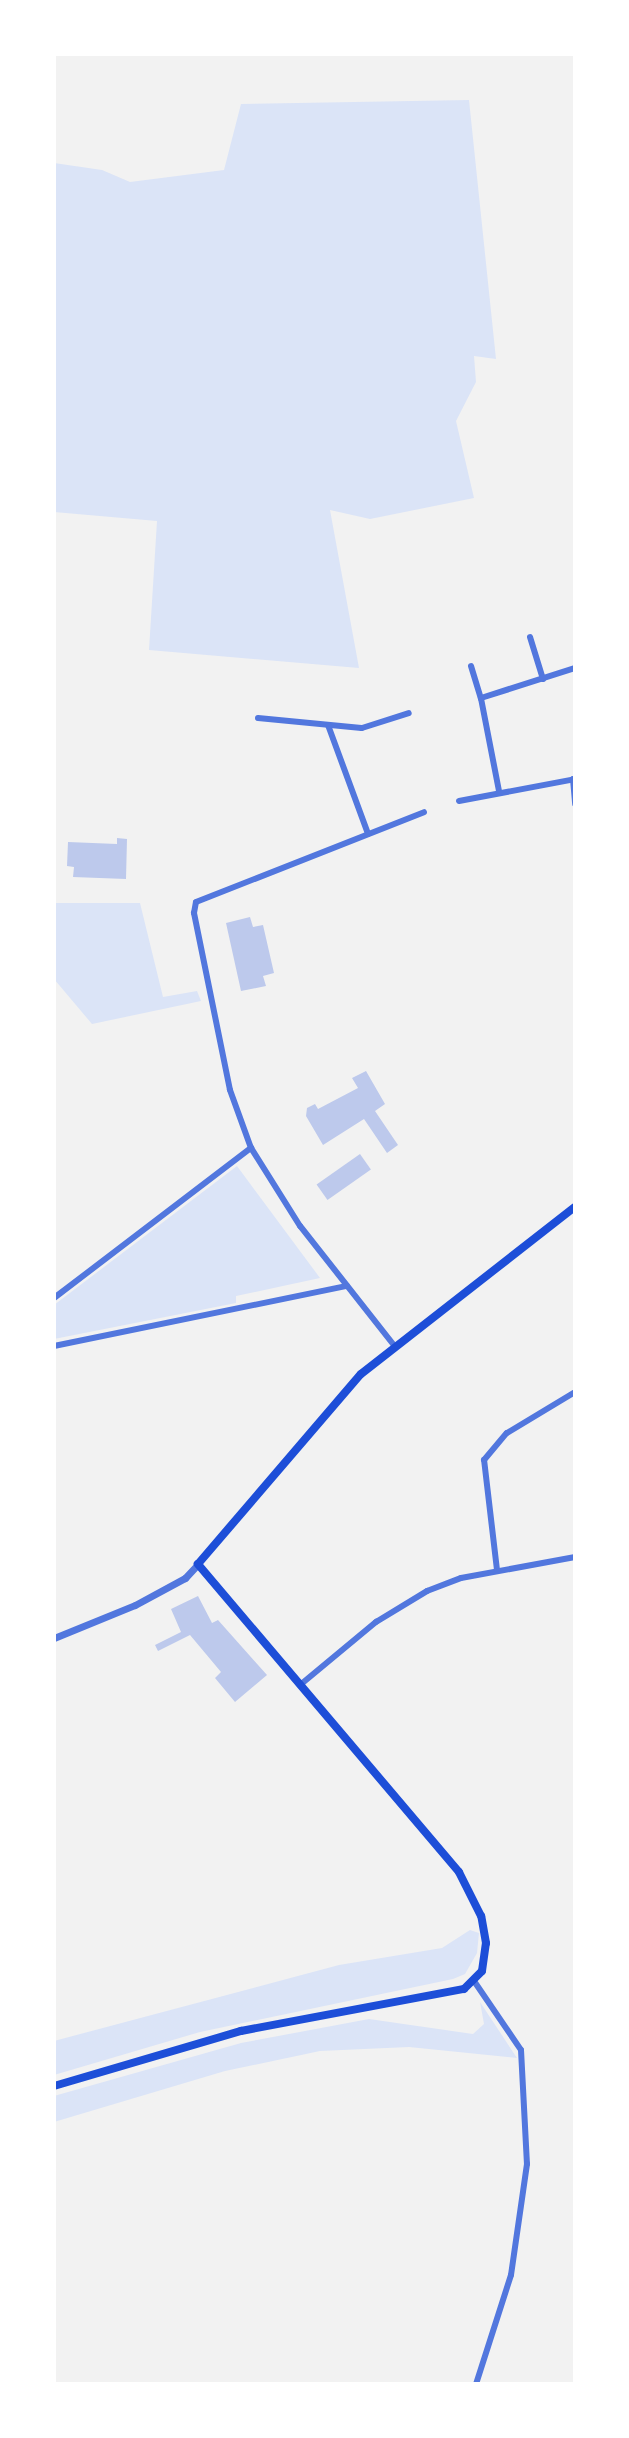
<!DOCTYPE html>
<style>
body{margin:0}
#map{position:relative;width:629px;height:2438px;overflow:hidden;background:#f2f2f2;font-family:"Fira Sans",sans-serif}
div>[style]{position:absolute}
.green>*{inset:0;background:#dbe4f7}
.building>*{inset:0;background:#bdc9ec;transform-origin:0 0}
.minor>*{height:6px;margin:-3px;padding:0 3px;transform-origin:3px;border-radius:3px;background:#5277de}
.tertiary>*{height:7px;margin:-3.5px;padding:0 3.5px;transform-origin:3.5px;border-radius:3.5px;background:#5277de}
.secondary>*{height:8px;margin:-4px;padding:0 4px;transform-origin:4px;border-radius:4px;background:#1d4ed8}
span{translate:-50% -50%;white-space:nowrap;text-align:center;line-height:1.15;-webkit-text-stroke:6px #fff;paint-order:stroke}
.frame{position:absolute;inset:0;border:56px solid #fff;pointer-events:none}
</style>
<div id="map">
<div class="green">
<i style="clip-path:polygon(469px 100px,496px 359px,474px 356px,476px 382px,456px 421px,474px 498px,370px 519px,330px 510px,359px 668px,149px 650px,157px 521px,54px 512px,54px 163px,102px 170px,130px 182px,224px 170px,241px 104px)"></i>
<i style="clip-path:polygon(54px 903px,140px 903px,163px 997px,197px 991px,201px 1001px,92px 1024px,54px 979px)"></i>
<i style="clip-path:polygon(237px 1166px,320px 1278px,236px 1296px,236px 1303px,54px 1339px,54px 1305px)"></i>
<i style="clip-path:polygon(470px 1930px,479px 1933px,477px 1953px,465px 1974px,453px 1979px,200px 2032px,54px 2075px,54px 2041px,339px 1965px,442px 1948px)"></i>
<i style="clip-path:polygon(480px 2002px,517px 2058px,409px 2047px,320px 2051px,225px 2071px,54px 2122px,54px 2096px,241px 2043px,369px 2019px,473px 2034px,484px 2024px)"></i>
</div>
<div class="building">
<i style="clip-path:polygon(117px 838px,127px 839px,126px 879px,73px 877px,74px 867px,67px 866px,68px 842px,117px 844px)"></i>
<i style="clip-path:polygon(250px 917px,253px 927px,263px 925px,274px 973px,263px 976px,266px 986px,241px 991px,226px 923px)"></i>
<i style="clip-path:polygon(366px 1071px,385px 1104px,375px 1111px,398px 1145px,387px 1153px,364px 1119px,323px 1145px,306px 1116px,307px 1108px,315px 1104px,318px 1109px,358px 1088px,352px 1078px)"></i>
<i style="left:360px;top:1154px;width:19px;height:53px;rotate:55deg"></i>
<i style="clip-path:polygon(198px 1596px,212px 1623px,218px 1620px,267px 1675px,235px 1702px,215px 1678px,221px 1672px,190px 1635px,158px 1651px,155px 1645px,181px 1632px,171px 1609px)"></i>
</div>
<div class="minor">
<i style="left:530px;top:637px;width:44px;rotate:72.8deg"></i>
<i style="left:471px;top:666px;width:34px;rotate:73deg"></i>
<i style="left:258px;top:718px;width:104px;rotate:5.5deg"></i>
<i style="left:362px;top:728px;width:49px;rotate:-17.7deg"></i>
<i style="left:328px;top:725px;width:116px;rotate:69.8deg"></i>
<i style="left:573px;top:779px;width:25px;rotate:85deg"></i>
<i style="left:499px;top:791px;width:95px;rotate:-101deg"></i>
<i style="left:481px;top:698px;width:99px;rotate:-17.7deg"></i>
<i style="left:459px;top:801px;width:118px;rotate:-10.7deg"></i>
<i style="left:54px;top:1298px;width:248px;rotate:-37.3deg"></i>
<i style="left:393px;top:1344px;width:150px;rotate:-128.2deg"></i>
<i style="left:300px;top:1226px;width:92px;rotate:-122.1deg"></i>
<i style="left:251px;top:1148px;width:62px;rotate:-109.9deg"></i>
<i style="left:230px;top:1090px;width:181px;rotate:-101.5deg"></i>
<i style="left:194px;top:913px;width:11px;rotate:-80deg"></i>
<i style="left:196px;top:902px;width:245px;rotate:-21.5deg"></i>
<i style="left:54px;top:1346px;width:299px;rotate:-11.6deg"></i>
<i style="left:497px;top:1570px;width:111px;rotate:-96.7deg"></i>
<i style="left:484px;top:1460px;width:35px;rotate:-50deg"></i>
<i style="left:507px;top:1433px;width:79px;rotate:-31.1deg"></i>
<i style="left:300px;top:1685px;width:99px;rotate:-39.7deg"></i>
<i style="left:376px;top:1622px;width:60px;rotate:-31.3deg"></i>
<i style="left:427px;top:1591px;width:36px;rotate:-21deg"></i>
<i style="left:461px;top:1578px;width:116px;rotate:-10.4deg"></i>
<i style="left:474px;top:1981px;width:83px;rotate:55.7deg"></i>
<i style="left:521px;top:2050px;width:114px;rotate:87deg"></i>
<i style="left:527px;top:2164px;width:112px;rotate:98.2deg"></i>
<i style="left:511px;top:2275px;width:114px;rotate:107.8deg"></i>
</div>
<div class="tertiary">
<i style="left:54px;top:1638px;width:87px;rotate:-22.2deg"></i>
<i style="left:135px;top:1605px;width:57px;rotate:-28.4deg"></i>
<i style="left:185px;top:1578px;width:19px;rotate:-47deg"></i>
</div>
<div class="secondary">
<i style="left:54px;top:2086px;width:195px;rotate:-16.4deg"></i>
<i style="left:241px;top:2031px;width:227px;rotate:-10.7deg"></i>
<i style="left:464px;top:1989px;width:25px;rotate:-45deg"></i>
<i style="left:482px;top:1971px;width:28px;rotate:-82deg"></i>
<i style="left:486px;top:1943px;width:27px;rotate:-100deg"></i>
<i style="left:481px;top:1916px;width:49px;rotate:-116.6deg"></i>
<i style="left:459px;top:1872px;width:404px;rotate:-130.3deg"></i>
<i style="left:198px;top:1564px;width:250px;rotate:-49.4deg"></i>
<i style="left:361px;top:1374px;width:271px;rotate:-38deg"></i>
</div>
<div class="frame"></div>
</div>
